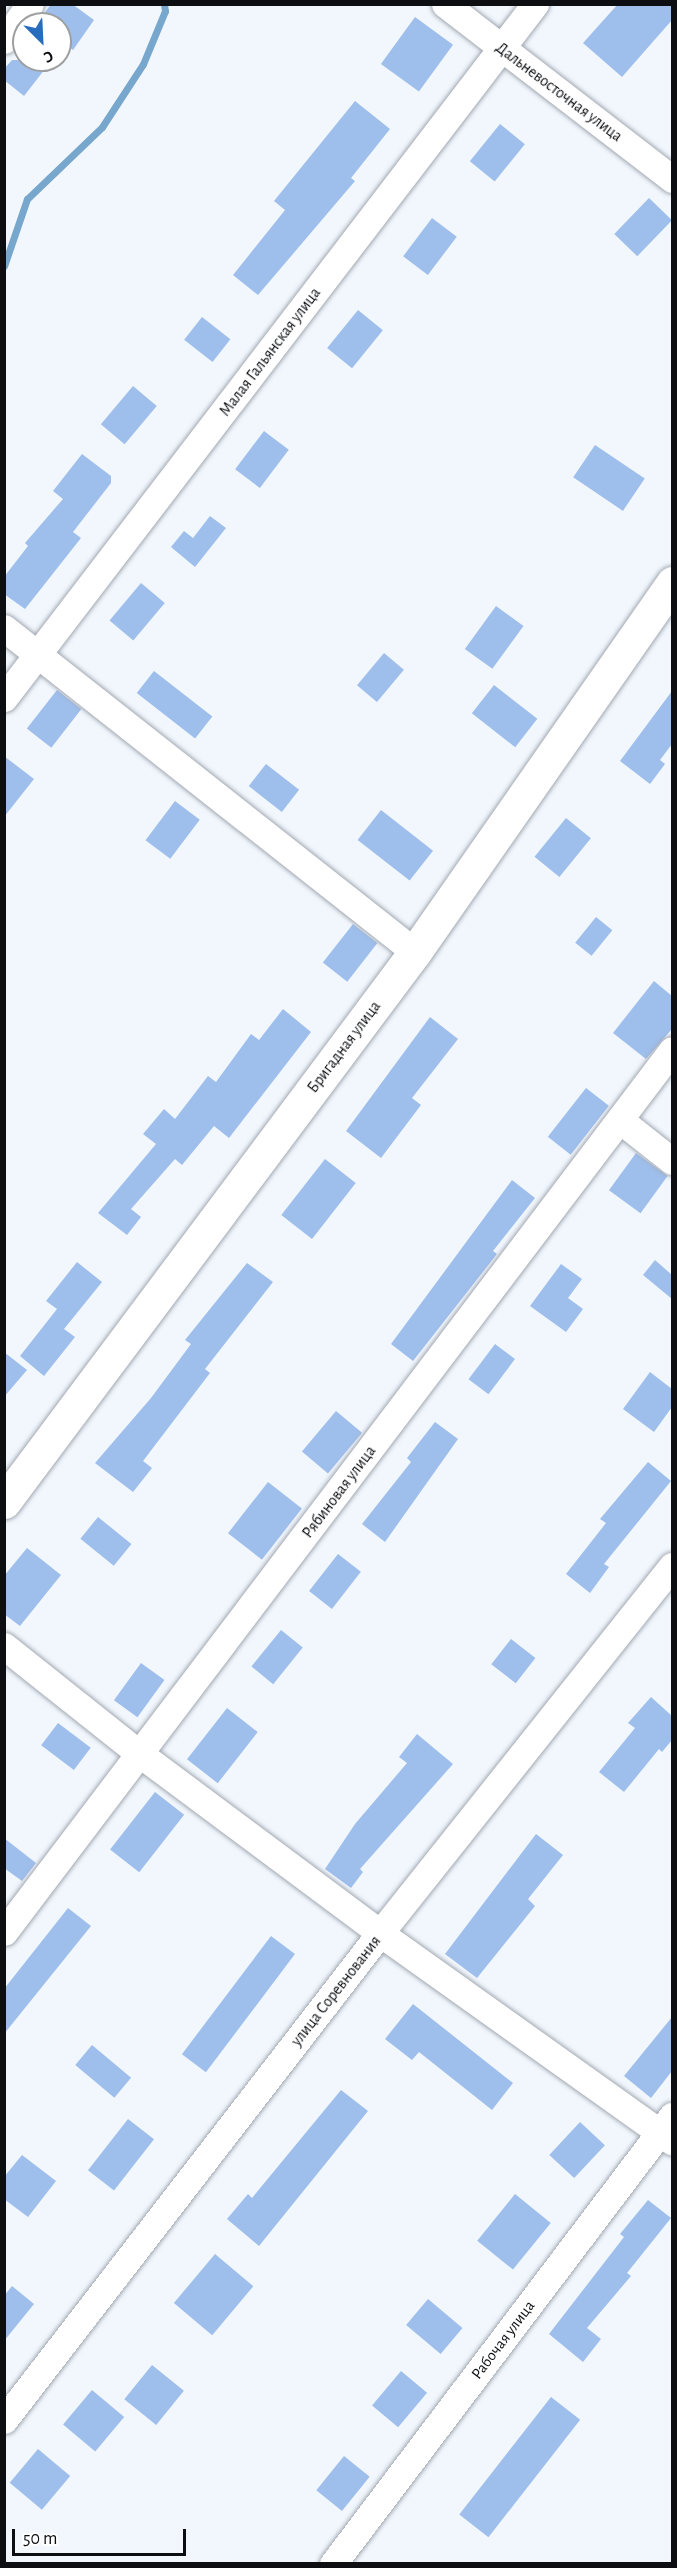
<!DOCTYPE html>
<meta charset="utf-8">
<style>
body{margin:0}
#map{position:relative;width:677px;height:2568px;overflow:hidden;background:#f2f7fe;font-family:"Alegreya Sans",sans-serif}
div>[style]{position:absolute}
.stream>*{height:7px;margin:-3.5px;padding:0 3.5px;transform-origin:3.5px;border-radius:3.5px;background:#77a7cc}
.building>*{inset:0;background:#9ebeec;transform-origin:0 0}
.roads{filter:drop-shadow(0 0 2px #a2a8b1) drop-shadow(0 0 2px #a2a8b1)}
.minor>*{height:27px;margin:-13.5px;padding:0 13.5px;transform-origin:13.5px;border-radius:13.5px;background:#fff}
.tertiary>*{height:33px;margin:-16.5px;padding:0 16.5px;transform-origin:16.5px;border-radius:16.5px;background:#fff}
span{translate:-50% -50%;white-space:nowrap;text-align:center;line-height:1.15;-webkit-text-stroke:4.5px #fff;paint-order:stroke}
.street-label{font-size:16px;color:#0c0e11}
.frame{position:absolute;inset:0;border:6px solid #0c0e11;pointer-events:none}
.north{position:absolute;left:12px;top:12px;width:60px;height:60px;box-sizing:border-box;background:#fff;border:2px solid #9e9fa0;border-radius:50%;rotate:156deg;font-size:16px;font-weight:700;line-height:24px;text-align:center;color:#0c0e11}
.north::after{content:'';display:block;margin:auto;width:21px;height:27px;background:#286cbd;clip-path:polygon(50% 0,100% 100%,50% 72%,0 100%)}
.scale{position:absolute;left:12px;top:2529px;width:174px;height:27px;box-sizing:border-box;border:3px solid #0c0e11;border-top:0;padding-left:8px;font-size:18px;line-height:21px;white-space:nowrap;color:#0c0e11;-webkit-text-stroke:4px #fff;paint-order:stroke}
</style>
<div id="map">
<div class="stream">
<i style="left:4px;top:266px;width:71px;rotate:-71.1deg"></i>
<i style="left:27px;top:199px;width:104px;rotate:-43.8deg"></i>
<i style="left:102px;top:127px;width:75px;rotate:-56.9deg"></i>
<i style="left:143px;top:64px;width:57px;rotate:-67.5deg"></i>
<i style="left:165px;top:11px;width:7px;rotate:-98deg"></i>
</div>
<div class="building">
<i style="clip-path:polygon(51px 4px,72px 4px,94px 20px,73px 50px,60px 40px,60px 24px,37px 24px)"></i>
<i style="clip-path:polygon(618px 4px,672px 4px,672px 20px,622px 77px,583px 43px)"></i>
<i style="left:415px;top:17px;width:47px;height:58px;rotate:36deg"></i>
<i style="clip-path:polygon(12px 60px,52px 60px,24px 96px,4px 80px,4px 69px)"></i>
<i style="clip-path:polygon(355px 101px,390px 129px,351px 178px,355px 181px,258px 295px,233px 275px,285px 210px,274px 201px)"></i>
<i style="left:500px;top:124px;width:32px;height:48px;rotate:39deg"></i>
<i style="left:649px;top:198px;width:32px;height:50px;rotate:44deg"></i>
<i style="left:432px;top:218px;width:31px;height:48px;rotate:37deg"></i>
<i style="left:358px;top:310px;width:32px;height:49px;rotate:39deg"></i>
<i style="left:202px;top:317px;width:36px;height:29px;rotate:38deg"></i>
<i style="left:133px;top:386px;width:31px;height:50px;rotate:40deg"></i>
<i style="left:264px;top:431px;width:31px;height:48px;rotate:37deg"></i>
<i style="left:595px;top:445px;width:60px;height:39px;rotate:34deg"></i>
<i style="clip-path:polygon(82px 454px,111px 476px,111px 483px,73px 532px,81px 538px,25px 609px,4px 594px,4px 577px,28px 546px,25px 543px,63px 499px,53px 491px)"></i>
<i style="clip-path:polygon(210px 516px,226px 528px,195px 567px,171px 547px,184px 531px,193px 538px)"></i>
<i style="left:141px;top:583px;width:31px;height:49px;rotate:40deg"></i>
<i style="left:496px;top:606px;width:34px;height:53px;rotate:36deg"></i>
<i style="left:384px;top:653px;width:26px;height:42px;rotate:40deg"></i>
<i style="left:154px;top:671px;width:74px;height:28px;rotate:38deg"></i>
<i style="left:494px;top:685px;width:55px;height:36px;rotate:38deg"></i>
<i style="left:57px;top:690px;width:31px;height:49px;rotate:38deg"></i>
<i style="clip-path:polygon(672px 691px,672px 744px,660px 760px,665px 764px,650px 784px,620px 761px)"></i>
<i style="clip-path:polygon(4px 756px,34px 779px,4px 817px)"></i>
<i style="left:266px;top:764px;width:42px;height:28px;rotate:38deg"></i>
<i style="left:175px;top:801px;width:31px;height:49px;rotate:37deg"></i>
<i style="left:381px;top:810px;width:66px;height:38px;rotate:38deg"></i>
<i style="left:566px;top:818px;width:32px;height:50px;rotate:39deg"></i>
<i style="left:596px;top:917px;width:21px;height:33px;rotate:39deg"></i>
<i style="left:353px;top:924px;width:31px;height:49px;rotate:38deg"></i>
<i style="clip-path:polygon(654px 981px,672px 996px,672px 1029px,646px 1059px,613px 1033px)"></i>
<i style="clip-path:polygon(283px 1009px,311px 1032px,229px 1138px,214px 1126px,182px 1165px,175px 1159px,131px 1209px,141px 1217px,127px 1235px,98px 1213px,156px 1144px,143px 1134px,164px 1109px,175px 1119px,208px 1076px,216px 1082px,251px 1034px,259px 1040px)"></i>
<i style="clip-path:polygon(430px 1017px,458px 1039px,412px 1098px,421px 1105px,381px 1158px,346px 1131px)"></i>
<i style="left:586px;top:1088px;width:29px;height:62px;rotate:38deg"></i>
<i style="left:636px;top:1153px;width:39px;height:46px;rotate:36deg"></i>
<i style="left:325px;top:1159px;width:39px;height:71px;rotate:38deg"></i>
<i style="clip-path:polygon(512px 1180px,535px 1198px,493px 1251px,497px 1254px,413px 1361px,391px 1344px)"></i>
<i style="clip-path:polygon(655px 1260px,672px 1275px,672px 1299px,643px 1275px)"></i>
<i style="clip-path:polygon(77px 1262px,102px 1282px,64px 1329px,75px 1337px,44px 1376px,20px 1356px,57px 1309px,46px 1301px)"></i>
<i style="clip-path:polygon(247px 1263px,273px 1282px,205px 1369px,210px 1373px,143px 1461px,152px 1468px,133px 1492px,95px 1463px,151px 1398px,191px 1344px,185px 1340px)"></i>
<i style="clip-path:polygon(561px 1264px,582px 1279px,568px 1298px,583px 1309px,566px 1332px,530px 1306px)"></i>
<i style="left:495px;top:1344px;width:25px;height:44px;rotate:37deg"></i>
<i style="clip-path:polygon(4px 1352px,27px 1370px,4px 1397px)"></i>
<i style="clip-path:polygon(650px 1372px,672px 1389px,672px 1407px,654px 1432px,623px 1409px)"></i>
<i style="left:336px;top:1411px;width:34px;height:53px;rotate:40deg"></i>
<i style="clip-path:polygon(435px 1422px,458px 1439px,385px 1542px,362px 1524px,411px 1462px,407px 1458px)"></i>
<i style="clip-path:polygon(648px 1462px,671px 1481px,604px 1564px,609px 1567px,590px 1593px,566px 1574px,606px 1523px,600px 1519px)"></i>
<i style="left:268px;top:1482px;width:43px;height:65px;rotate:38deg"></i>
<i style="left:98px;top:1517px;width:43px;height:28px;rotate:39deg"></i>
<i style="clip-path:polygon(27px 1548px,61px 1575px,20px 1626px,4px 1614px,4px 1576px)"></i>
<i style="left:338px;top:1554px;width:29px;height:47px;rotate:38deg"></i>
<i style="left:281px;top:1630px;width:28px;height:47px;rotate:39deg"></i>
<i style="left:511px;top:1639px;width:31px;height:32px;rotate:38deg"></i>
<i style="left:141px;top:1663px;width:29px;height:46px;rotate:36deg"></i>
<i style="clip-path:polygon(651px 1697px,672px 1716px,672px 1740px,662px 1752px,659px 1749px,624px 1792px,599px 1772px,635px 1728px,628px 1723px)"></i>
<i style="left:227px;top:1708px;width:39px;height:65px;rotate:38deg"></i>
<i style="left:58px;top:1723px;width:41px;height:28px;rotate:37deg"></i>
<i style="clip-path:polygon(417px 1734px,453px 1764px,360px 1869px,363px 1872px,351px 1888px,325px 1869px,355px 1824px,407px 1763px,399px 1757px)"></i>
<i style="left:155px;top:1792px;width:37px;height:73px;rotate:38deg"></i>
<i style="clip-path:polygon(536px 1834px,563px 1855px,528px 1899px,535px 1906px,477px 1978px,445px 1954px)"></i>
<i style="clip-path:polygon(4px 1838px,36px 1863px,22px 1881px,4px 1868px)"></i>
<i style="clip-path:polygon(68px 1908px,91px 1926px,4px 2034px,4px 1989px)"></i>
<i style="left:271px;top:1936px;width:30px;height:148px;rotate:37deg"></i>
<i style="clip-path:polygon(413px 2004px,513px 2083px,492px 2110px,419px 2052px,412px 2060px,385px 2039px)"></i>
<i style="clip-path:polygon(672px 2017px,672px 2071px,651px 2098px,624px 2076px)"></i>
<i style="left:92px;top:2045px;width:51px;height:26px;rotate:40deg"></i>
<i style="clip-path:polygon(341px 2090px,368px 2111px,259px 2246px,227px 2219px,248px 2194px,252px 2198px)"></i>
<i style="left:128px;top:2119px;width:33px;height:65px;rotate:38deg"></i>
<i style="left:580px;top:2122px;width:34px;height:45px;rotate:43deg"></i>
<i style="clip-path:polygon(22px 2155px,56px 2181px,28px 2217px,4px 2199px,4px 2177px)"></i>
<i style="left:515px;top:2194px;width:46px;height:60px;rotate:39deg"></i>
<i style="clip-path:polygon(648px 2200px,671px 2218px,627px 2273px,631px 2276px,587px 2328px,601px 2339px,583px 2362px,549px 2334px,624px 2237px,620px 2234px)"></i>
<i style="left:215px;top:2254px;width:50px;height:64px;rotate:40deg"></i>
<i style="clip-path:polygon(12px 2286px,34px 2304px,4px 2341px,4px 2296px)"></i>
<i style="left:428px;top:2299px;width:45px;height:34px;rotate:40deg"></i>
<i style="left:152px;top:2365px;width:41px;height:44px;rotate:39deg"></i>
<i style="left:401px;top:2371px;width:34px;height:45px;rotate:40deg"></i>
<i style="left:92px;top:2390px;width:42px;height:45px;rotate:40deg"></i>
<i style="left:551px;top:2397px;width:37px;height:149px;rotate:38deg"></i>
<i style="left:38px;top:2449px;width:42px;height:44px;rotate:40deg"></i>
<i style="left:344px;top:2456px;width:33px;height:44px;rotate:39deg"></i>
</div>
<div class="roads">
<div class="minor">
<i style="left:445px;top:4px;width:287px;rotate:37.6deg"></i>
<i style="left:4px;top:40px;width:44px;rotate:-54.2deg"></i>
<i style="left:4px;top:628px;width:523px;rotate:38.25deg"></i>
<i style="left:4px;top:698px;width:874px;rotate:-52.58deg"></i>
<i style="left:620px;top:1120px;width:66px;rotate:38.3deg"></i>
<i style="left:4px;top:1646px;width:174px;rotate:38.5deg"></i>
<i style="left:140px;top:1754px;width:299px;rotate:36.7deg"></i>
<i style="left:380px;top:1933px;width:359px;rotate:35.5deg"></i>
<i style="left:4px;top:1932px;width:1106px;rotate:-52.86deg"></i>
<i style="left:4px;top:2420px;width:615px;rotate:-52.33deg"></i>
<i style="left:380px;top:1933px;width:469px;rotate:-51.5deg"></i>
<i style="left:333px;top:2564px;width:562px;rotate:-52.89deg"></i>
</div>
<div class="tertiary">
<i style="left:4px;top:1502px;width:687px;rotate:-53.23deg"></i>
<i style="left:415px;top:952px;width:450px;rotate:-55.1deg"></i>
</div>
</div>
<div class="street-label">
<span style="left:559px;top:92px;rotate:37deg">Дальневосточная улица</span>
<span style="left:270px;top:352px;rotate:-53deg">Малая Гальянская улица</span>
<span style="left:344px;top:1047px;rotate:-53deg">Бригадная улица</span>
<span style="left:339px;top:1492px;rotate:-53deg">Рябиновая улица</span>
<span style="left:336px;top:1991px;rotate:-52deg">улица Соревнования</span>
<span style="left:503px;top:2340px;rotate:-53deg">Рабочая улица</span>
</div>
<div class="frame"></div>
<div class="north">С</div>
<div class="scale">50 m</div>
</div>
